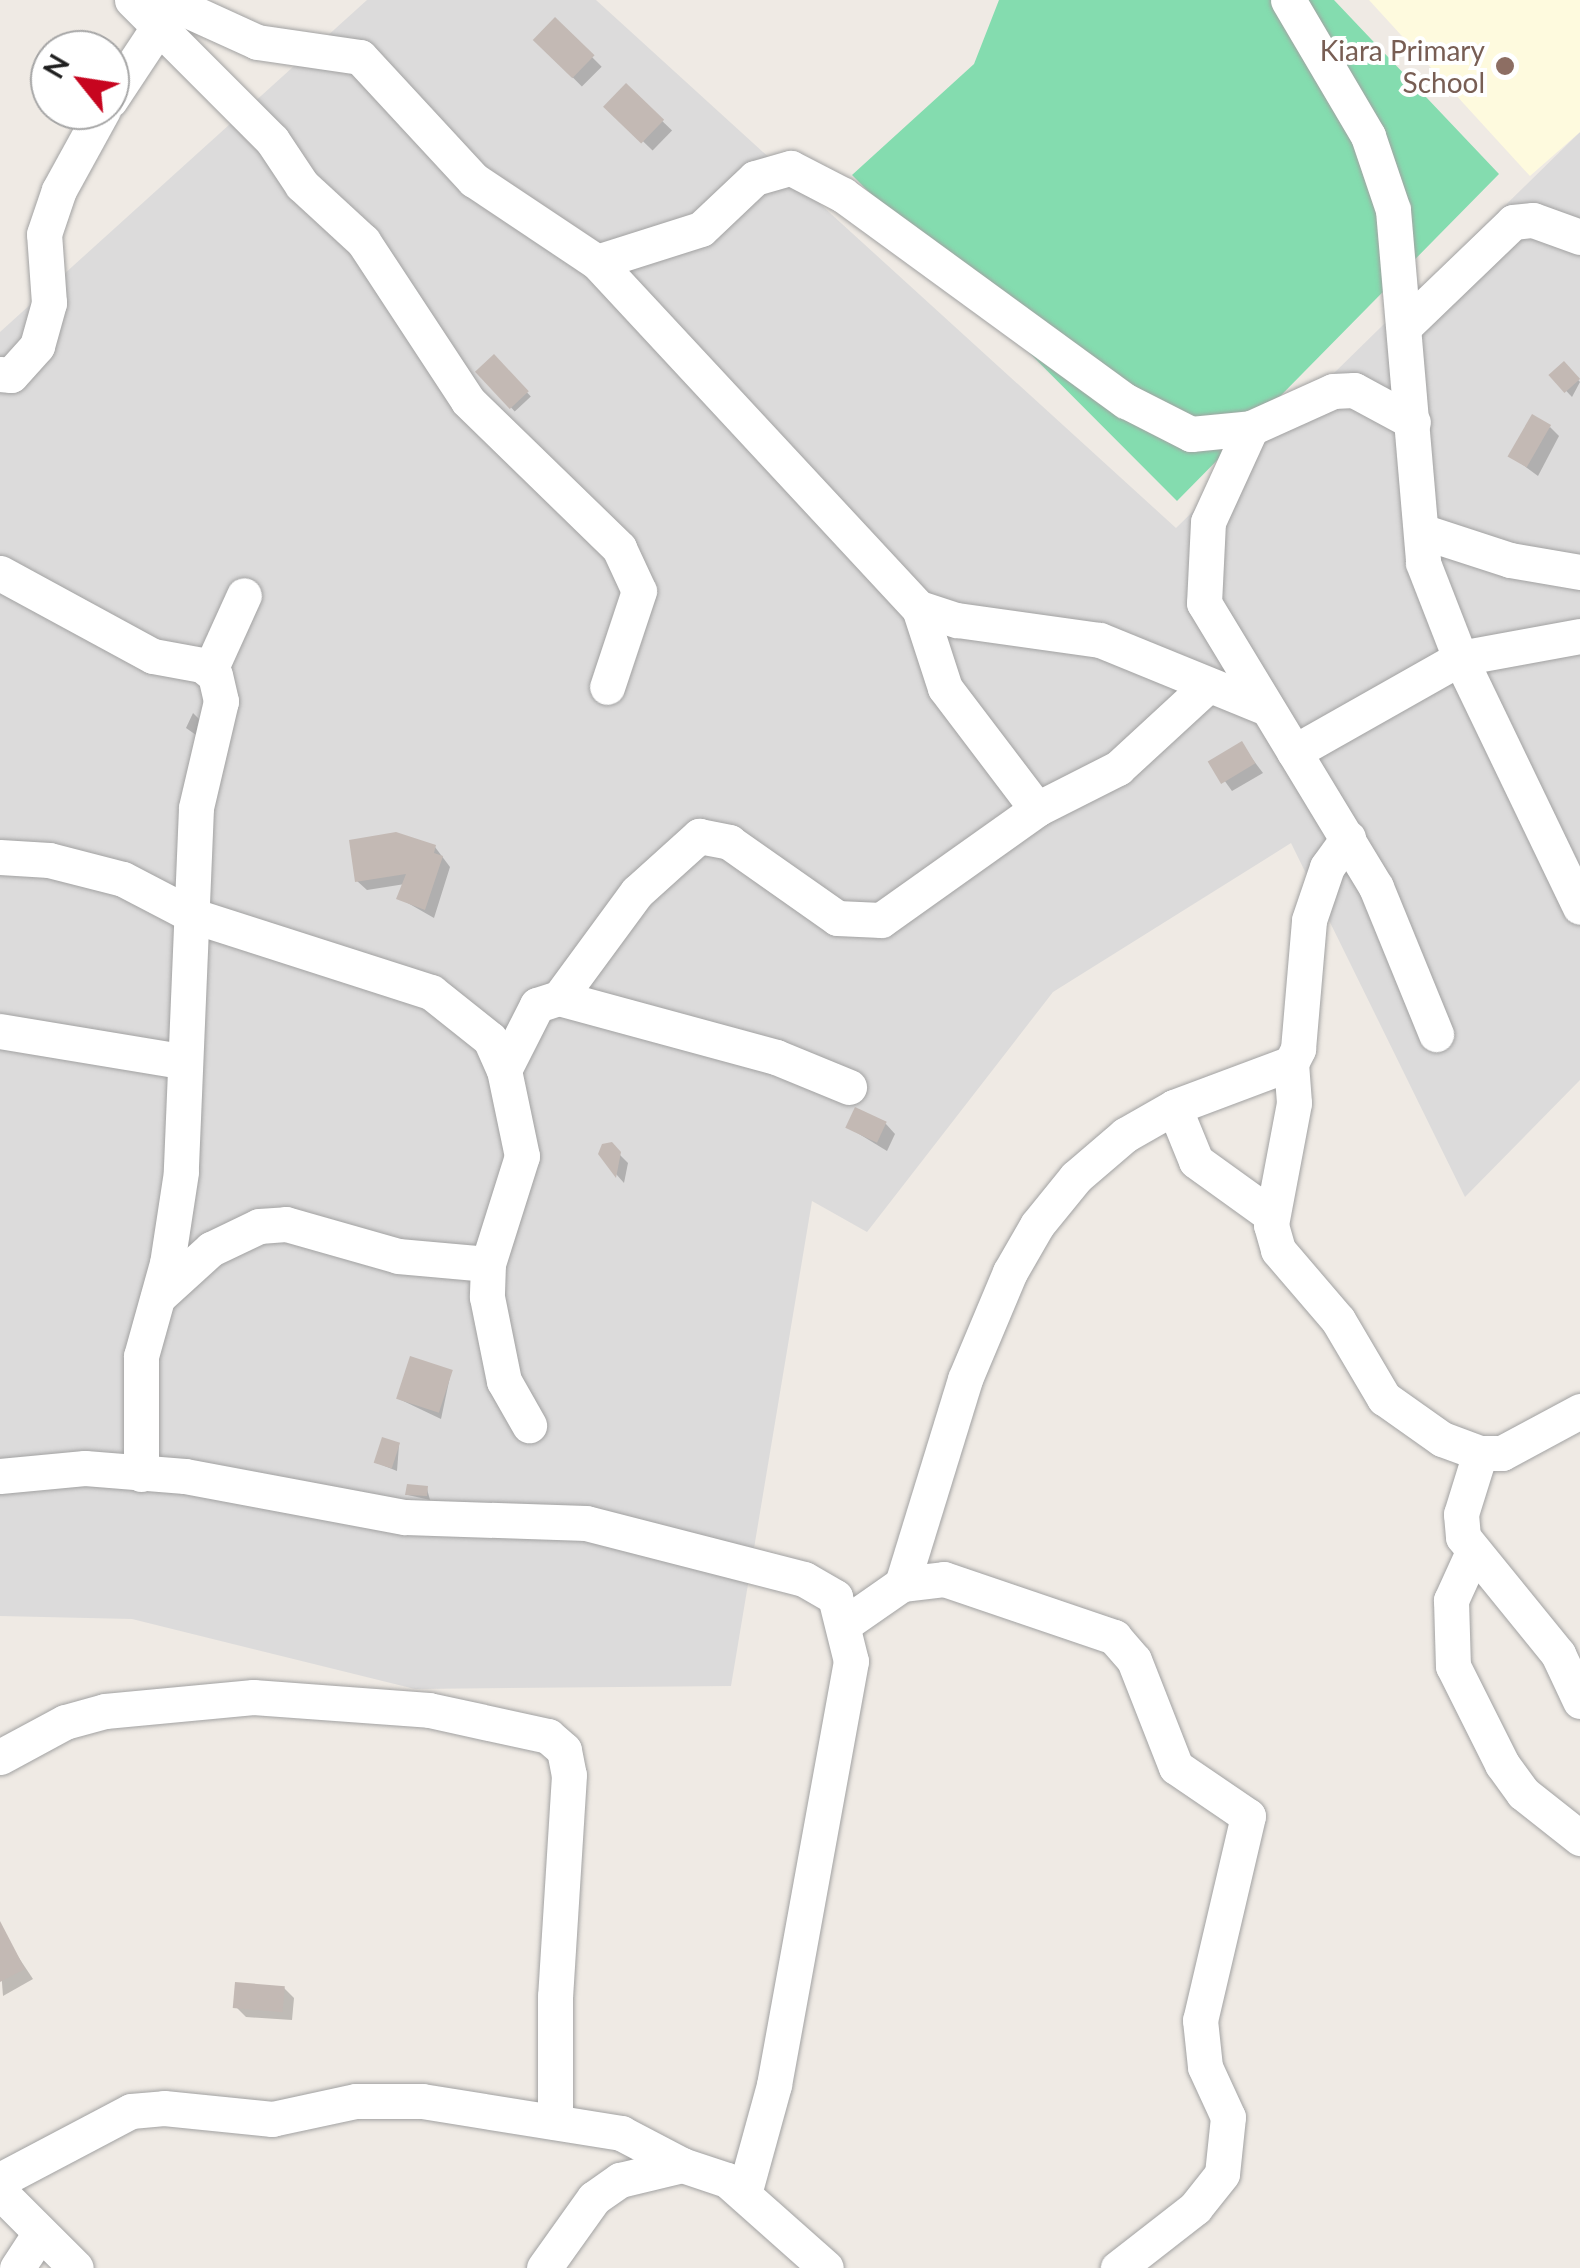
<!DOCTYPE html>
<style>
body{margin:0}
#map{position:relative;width:1580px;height:2268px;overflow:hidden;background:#efeae4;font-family:Lato,sans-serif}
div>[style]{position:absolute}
.residential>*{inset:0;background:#dcdbdb}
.education>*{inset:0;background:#fefade}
.pitch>*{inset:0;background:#84dcaf}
.shadow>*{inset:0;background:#0003;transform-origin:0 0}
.building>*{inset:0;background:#c3b9b4;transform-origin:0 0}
.roads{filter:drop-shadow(0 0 2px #a2a2a2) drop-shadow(0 0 2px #a2a2a2)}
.minor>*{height:35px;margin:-17.5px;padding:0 17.5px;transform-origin:17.5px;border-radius:17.5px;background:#fff}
.dots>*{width:28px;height:28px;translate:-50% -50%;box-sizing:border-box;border:5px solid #fff;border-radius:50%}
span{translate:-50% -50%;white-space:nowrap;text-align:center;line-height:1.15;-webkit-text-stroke:8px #fff;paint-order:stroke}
.education-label{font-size:28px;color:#785e54}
.right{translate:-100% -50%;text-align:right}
.north{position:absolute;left:30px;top:30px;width:100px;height:100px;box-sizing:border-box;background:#fff;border:2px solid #a5a5a5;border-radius:50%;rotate:300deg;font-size:28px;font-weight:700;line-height:40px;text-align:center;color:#1e1e1e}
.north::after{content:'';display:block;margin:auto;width:35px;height:45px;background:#c7051f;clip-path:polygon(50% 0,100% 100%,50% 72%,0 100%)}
</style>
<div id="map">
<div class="residential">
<i style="clip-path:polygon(367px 0,596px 0,1176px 528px,1580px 132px,1580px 1080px,1465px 1197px,1291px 843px,1053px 992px,867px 1232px,812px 1201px,731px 1686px,415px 1689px,132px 1619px,0 1616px,0 332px)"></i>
</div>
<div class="education">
<i style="clip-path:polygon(1369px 0,1580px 0,1580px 132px,1530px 176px)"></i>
</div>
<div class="pitch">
<i style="clip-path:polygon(999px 0,1334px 0,1499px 174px,1177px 501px,852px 175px,974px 64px)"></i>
</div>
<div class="shadow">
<i style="left:555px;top:20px;width:66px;height:28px;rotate:45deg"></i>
<i style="left:626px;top:86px;width:64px;height:28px;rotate:44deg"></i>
<i style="left:494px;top:357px;width:54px;height:22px;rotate:47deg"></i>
<i style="clip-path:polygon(1564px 365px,1580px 382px,1572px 397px,1552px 376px)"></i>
<i style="clip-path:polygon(1550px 427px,1559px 436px,1538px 476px,1511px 456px)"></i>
<i style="clip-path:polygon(193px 713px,199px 719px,196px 735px,186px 728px)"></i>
<i style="clip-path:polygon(1241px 744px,1263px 773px,1232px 791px,1211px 762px)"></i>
<i style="clip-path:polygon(435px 847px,450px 867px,434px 918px,399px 898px,405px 884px,367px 890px,357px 881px)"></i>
<i style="clip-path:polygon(886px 1124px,895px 1134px,887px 1151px,846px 1126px)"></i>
<i style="clip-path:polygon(619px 1154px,628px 1163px,624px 1183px,601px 1157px)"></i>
<i style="clip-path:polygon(451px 1372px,441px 1419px,399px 1399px)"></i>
<i style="clip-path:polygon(399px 1445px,397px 1471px,377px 1463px)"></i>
<i style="clip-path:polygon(427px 1489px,430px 1500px,408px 1495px)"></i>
<i style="clip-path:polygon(13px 1949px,33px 1979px,3px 1996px,0 1956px)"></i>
<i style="clip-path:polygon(284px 1988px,294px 1998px,292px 2020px,246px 2017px,236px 2007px)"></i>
</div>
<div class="building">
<i style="left:555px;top:17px;width:55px;height:32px;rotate:44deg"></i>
<i style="left:626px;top:83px;width:53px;height:33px;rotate:44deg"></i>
<i style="left:494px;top:354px;width:51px;height:26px;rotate:47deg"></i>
<i style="left:1564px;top:361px;width:24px;height:21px;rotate:48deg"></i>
<i style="left:1532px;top:414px;width:22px;height:49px;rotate:30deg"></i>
<i style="left:1242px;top:741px;width:26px;height:40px;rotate:59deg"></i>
<i style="clip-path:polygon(396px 832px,436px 845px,434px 853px,443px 856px,425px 910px,396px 899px,406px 874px,355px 882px,349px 840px)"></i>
<i style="left:855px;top:1107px;width:35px;height:23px;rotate:25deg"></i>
<i style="clip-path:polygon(612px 1142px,621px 1152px,616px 1178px,598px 1154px,602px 1144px)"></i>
<i style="left:410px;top:1356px;width:45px;height:45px;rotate:18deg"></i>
<i style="left:382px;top:1437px;width:19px;height:27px;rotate:18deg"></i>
<i style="clip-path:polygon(407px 1484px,428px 1486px,427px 1496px,405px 1495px)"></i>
<i style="clip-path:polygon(0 1921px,25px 1969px,0 1982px)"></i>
<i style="left:235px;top:1982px;width:50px;height:26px;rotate:5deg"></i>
</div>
<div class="roads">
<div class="minor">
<i style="left:132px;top:0;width:198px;rotate:45deg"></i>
<i style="left:272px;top:140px;width:54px;rotate:56.3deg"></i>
<i style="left:302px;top:185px;width:83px;rotate:42.6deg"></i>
<i style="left:363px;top:241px;width:191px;rotate:56.7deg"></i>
<i style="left:468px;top:401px;width:211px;rotate:44.2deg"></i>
<i style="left:619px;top:548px;width:47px;rotate:65.1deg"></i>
<i style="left:639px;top:591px;width:101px;rotate:108.4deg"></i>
<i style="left:165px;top:0;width:101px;rotate:24.5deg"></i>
<i style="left:257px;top:42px;width:104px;rotate:8.3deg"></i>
<i style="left:360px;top:57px;width:168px;rotate:47.2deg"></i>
<i style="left:474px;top:180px;width:148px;rotate:33.7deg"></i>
<i style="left:597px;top:262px;width:473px;rotate:47.1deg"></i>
<i style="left:919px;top:608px;width:40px;rotate:18deg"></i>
<i style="left:957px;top:620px;width:144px;rotate:8deg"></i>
<i style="left:1100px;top:640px;width:177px;rotate:22.2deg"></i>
<i style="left:1288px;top:0;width:158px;rotate:59.5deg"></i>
<i style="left:1368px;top:136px;width:78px;rotate:71.3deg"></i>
<i style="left:1393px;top:210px;width:354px;rotate:85.1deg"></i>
<i style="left:1423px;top:563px;width:102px;rotate:68.7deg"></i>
<i style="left:1460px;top:658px;width:276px;rotate:64.3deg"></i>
<i style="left:110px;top:100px;width:85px;rotate:-56.5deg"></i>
<i style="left:597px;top:262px;width:109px;rotate:-17.6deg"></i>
<i style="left:701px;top:229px;width:74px;rotate:-43.4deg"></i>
<i style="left:755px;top:178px;width:37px;rotate:-16deg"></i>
<i style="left:791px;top:168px;width:59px;rotate:27.4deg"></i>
<i style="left:843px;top:195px;width:350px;rotate:36.1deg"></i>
<i style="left:1126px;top:401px;width:73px;rotate:26.9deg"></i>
<i style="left:1191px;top:434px;width:60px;rotate:-5.7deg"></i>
<i style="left:1251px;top:428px;width:90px;rotate:-24.3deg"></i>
<i style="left:1333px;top:391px;width:21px;rotate:-3deg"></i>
<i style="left:1354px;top:390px;width:67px;rotate:28.5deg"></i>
<i style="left:1405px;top:326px;width:150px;rotate:-43.9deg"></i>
<i style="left:1513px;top:222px;width:20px;rotate:-6deg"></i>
<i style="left:1533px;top:220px;width:50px;rotate:19.9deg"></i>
<i style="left:0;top:374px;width:11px;rotate:5deg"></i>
<i style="left:11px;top:375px;width:39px;rotate:-48deg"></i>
<i style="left:37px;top:346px;width:45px;rotate:-74.4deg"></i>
<i style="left:49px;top:303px;width:69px;rotate:-94.1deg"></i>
<i style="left:44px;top:234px;width:46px;rotate:-71.2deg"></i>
<i style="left:59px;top:190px;width:91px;rotate:-61.2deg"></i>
<i style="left:1251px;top:428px;width:103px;rotate:114.6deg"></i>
<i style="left:1208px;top:522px;width:81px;rotate:92.8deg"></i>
<i style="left:1204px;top:603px;width:332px;rotate:58.8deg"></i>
<i style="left:1376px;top:887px;width:159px;rotate:67.8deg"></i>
<i style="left:1421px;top:531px;width:94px;rotate:18deg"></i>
<i style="left:1510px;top:560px;width:71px;rotate:9.7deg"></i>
<i style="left:0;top:573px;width:174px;rotate:28.5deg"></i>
<i style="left:153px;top:656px;width:50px;rotate:10.4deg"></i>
<i style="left:202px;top:665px;width:16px;rotate:38deg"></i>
<i style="left:215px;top:675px;width:27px;rotate:77deg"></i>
<i style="left:221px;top:701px;width:110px;rotate:103.2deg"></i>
<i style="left:196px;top:808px;width:364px;rotate:92.4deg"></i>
<i style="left:181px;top:1172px;width:92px;rotate:98.7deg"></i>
<i style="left:167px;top:1263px;width:97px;rotate:105.6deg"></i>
<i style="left:141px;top:1356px;width:118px;rotate:90deg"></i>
<i style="left:919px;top:608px;width:84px;rotate:72deg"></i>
<i style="left:945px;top:688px;width:152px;rotate:52.8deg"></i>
<i style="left:210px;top:670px;width:82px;rotate:-65.6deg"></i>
<i style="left:1294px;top:752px;width:191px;rotate:-29.5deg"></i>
<i style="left:1460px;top:658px;width:122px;rotate:-10.4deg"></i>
<i style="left:0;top:857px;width:49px;rotate:3.5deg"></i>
<i style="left:49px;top:860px;width:76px;rotate:14.4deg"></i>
<i style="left:123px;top:879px;width:80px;rotate:27.5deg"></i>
<i style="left:194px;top:916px;width:249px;rotate:17.8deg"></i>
<i style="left:431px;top:992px;width:75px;rotate:38.5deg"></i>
<i style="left:490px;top:1039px;width:34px;rotate:66deg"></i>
<i style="left:504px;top:1070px;width:88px;rotate:78.2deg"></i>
<i style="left:522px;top:1156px;width:113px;rotate:107.5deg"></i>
<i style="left:488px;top:1264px;width:33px;rotate:92deg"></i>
<i style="left:487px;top:1297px;width:86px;rotate:78.6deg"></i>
<i style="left:504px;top:1381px;width:51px;rotate:60.4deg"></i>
<i style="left:559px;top:998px;width:132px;rotate:-53.7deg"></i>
<i style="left:637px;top:892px;width:84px;rotate:-42.1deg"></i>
<i style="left:699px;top:836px;width:31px;rotate:11deg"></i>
<i style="left:729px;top:842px;width:132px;rotate:35.1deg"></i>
<i style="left:837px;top:918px;width:44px;rotate:2.6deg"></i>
<i style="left:881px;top:920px;width:191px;rotate:-35.4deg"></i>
<i style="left:1037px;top:809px;width:91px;rotate:-26.8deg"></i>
<i style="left:1118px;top:768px;width:122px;rotate:-42.7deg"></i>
<i style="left:0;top:1031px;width:184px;rotate:9.4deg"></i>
<i style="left:1291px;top:1063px;width:40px;rotate:85.7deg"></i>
<i style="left:1294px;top:1103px;width:124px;rotate:100.7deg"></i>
<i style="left:1271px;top:1225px;width:26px;rotate:74deg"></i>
<i style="left:1278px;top:1250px;width:92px;rotate:49.4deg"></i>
<i style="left:1338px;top:1320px;width:91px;rotate:59.5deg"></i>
<i style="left:1384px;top:1398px;width:71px;rotate:35.3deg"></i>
<i style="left:1442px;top:1439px;width:40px;rotate:20.2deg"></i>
<i style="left:1480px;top:1453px;width:22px"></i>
<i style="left:1502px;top:1453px;width:89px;rotate:-28.3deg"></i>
<i style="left:504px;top:1070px;width:73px;rotate:-63.1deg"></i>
<i style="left:537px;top:1005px;width:23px;rotate:-18deg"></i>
<i style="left:559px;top:998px;width:225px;rotate:15.2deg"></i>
<i style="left:776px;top:1057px;width:79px;rotate:22.3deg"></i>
<i style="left:1174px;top:1107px;width:58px;rotate:67.8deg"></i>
<i style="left:1196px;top:1161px;width:92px;rotate:35.8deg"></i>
<i style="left:158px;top:1297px;width:72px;rotate:-42.2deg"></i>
<i style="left:211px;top:1249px;width:53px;rotate:-25.6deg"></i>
<i style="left:259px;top:1226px;width:27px;rotate:-4deg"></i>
<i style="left:286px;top:1224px;width:116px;rotate:15.9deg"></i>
<i style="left:398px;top:1256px;width:90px;rotate:5.1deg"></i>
<i style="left:1480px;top:1453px;width:64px;rotate:107.3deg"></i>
<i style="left:1461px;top:1514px;width:23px;rotate:85deg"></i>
<i style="left:1463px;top:1537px;width:151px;rotate:50.9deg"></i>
<i style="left:1558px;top:1654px;width:52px;rotate:64.9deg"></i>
<i style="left:0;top:1476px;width:85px;rotate:-5.4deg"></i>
<i style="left:85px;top:1468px;width:100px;rotate:4.6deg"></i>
<i style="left:185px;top:1476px;width:224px;rotate:10.6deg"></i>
<i style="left:405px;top:1517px;width:181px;rotate:1.9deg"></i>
<i style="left:586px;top:1523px;width:225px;rotate:14.4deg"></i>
<i style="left:804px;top:1579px;width:36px;rotate:30deg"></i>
<i style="left:835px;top:1597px;width:66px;rotate:76deg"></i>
<i style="left:851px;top:1661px;width:431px;rotate:100.3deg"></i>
<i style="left:774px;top:2085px;width:113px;rotate:105.4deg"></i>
<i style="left:1472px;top:1554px;width:51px;rotate:114.5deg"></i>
<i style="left:1451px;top:1600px;width:66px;rotate:88.3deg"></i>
<i style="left:1453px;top:1666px;width:110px;rotate:63.4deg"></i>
<i style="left:1502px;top:1764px;width:36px;rotate:54deg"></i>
<i style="left:1523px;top:1793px;width:73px;rotate:38.3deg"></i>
<i style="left:902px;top:1584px;width:214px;rotate:-72.9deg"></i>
<i style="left:965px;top:1379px;width:116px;rotate:-67.2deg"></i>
<i style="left:1010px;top:1272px;width:54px;rotate:-60.1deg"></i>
<i style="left:1037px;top:1225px;width:62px;rotate:-50.9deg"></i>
<i style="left:1076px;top:1177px;width:65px;rotate:-40.6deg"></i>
<i style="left:1125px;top:1135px;width:56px;rotate:-29.7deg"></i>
<i style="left:1174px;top:1107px;width:125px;rotate:-20.6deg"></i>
<i style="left:1291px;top:1063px;width:16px;rotate:-63deg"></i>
<i style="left:1298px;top:1049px;width:129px;rotate:-85.1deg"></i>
<i style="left:1309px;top:920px;width:56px;rotate:-71.2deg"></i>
<i style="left:1327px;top:867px;width:36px;rotate:-54deg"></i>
<i style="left:846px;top:1623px;width:68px;rotate:-34.9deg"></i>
<i style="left:902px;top:1584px;width:42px;rotate:-6.8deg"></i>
<i style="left:944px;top:1579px;width:180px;rotate:18.8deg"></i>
<i style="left:1114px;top:1637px;width:30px;rotate:49deg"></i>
<i style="left:1134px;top:1660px;width:115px;rotate:68.6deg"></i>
<i style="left:1176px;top:1767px;width:87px;rotate:34.2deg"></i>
<i style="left:1248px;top:1816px;width:210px;rotate:103.2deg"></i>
<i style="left:1200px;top:2020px;width:47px;rotate:83.9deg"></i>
<i style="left:1205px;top:2067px;width:55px;rotate:65.3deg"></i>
<i style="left:1228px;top:2117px;width:57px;rotate:96deg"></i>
<i style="left:1222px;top:2174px;width:43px;rotate:128.5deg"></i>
<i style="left:1195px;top:2208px;width:98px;rotate:142.1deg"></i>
<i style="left:0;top:1757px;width:74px;rotate:-28.3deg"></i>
<i style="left:65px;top:1722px;width:41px;rotate:-15.4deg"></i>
<i style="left:105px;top:1711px;width:149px;rotate:-5.4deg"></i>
<i style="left:253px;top:1697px;width:176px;rotate:4.2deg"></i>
<i style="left:429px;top:1710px;width:122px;rotate:12.3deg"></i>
<i style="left:548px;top:1736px;width:21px;rotate:41deg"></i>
<i style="left:564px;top:1750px;width:25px;rotate:79deg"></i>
<i style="left:569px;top:1775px;width:221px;rotate:93.6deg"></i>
<i style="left:555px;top:1996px;width:126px;rotate:90deg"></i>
<i style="left:0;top:2180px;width:148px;rotate:-27.8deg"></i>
<i style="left:131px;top:2111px;width:33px;rotate:-5deg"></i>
<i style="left:164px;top:2108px;width:109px;rotate:5.8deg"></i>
<i style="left:272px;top:2119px;width:86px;rotate:-12.1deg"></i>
<i style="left:356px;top:2101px;width:66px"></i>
<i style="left:422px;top:2101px;width:202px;rotate:9.1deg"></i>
<i style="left:621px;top:2133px;width:69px;rotate:27.7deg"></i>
<i style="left:0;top:2192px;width:107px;rotate:45deg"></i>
<i style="left:17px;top:2268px;width:42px;rotate:-56.7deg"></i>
<i style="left:544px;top:2268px;width:86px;rotate:-54.5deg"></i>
<i style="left:594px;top:2198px;width:32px;rotate:-35deg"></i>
<i style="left:620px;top:2180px;width:64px;rotate:-13.6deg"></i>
<i style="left:682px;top:2165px;width:47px;rotate:18.4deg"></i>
<i style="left:727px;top:2180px;width:132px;rotate:41.6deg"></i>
</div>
</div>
<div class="dots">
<i style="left:1505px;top:66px;background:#8d6e63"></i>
</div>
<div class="education-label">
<span class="right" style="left:1485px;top:66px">Kiara Primary<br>School</span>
</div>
<div class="north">N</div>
</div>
